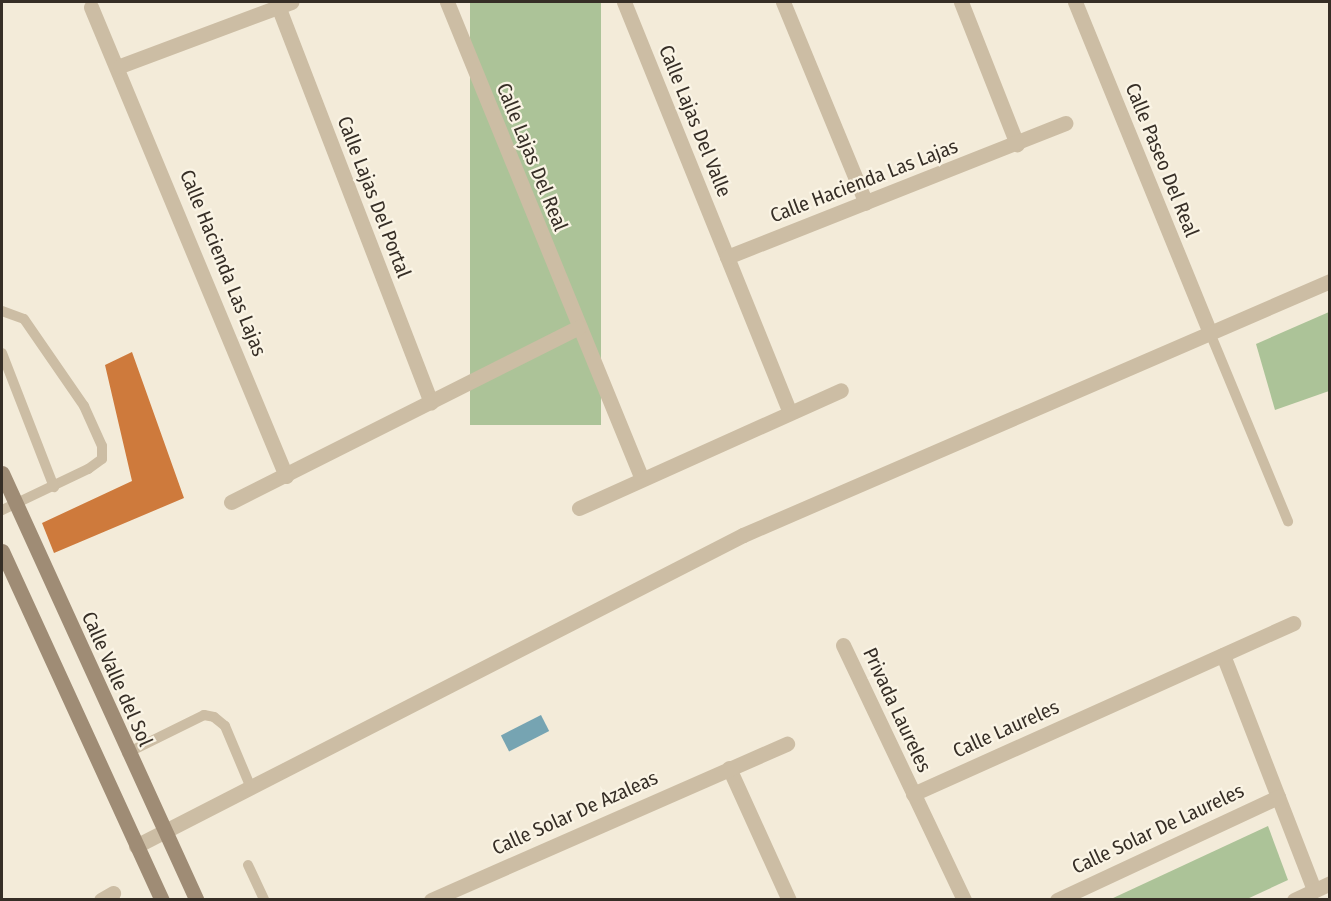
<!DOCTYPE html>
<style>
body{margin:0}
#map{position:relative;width:1331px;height:901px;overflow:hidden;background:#f3ebd9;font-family:"Fira Sans Condensed",sans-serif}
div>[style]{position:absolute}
.green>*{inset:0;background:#acc398;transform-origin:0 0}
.water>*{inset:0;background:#76a4b2;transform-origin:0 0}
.building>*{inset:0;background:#ce7a3c}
.service>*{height:10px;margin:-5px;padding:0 5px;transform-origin:5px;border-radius:5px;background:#ccbda4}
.minor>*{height:15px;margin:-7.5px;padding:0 7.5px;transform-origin:7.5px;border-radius:7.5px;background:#ccbda4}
.secondary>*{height:15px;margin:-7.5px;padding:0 7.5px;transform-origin:7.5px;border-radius:7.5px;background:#9f8c75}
span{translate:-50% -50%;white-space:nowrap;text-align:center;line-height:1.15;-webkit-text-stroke:4.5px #faf4e5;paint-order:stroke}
.street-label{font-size:20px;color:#362e26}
.frame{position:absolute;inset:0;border:3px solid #362e26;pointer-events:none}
</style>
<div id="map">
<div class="green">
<i style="left:470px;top:2px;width:131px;height:423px"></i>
<i style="clip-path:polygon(1329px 312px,1329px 391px,1275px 410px,1256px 344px)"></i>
<i style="clip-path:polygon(1268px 826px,1288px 880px,1247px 899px,1111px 899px)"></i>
</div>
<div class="water">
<i style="left:541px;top:715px;width:18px;height:45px;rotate:63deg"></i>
</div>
<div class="building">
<i style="clip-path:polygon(132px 352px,184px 498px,54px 553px,42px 523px,132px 481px,105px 365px)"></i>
</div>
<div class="service">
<i style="left:2px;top:311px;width:23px;rotate:20deg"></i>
<i style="left:24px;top:319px;width:106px;rotate:55.4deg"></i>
<i style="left:84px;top:406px;width:44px;rotate:65.8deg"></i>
<i style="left:102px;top:446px;width:13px;rotate:90deg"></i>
<i style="left:102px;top:459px;width:17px;rotate:144deg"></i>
<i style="left:88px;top:469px;width:95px;rotate:154.5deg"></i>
<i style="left:1210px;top:333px;width:204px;rotate:67.5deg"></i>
<i style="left:2px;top:353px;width:144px;rotate:68.8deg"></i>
<i style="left:127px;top:753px;width:86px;rotate:-26.3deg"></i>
<i style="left:204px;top:715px;width:10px;rotate:11deg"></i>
<i style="left:214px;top:717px;width:14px;rotate:39deg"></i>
<i style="left:225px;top:726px;width:67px;rotate:67.2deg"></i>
<i style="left:248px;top:865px;width:38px;rotate:65deg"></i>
</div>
<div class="minor">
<i style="left:447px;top:2px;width:515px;rotate:67.77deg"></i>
<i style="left:624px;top:2px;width:442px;rotate:68deg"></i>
<i style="left:783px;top:2px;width:217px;rotate:67.6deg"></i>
<i style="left:961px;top:2px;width:153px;rotate:68.5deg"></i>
<i style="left:1075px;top:2px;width:357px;rotate:67.8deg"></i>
<i style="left:278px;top:6px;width:425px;rotate:68.9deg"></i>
<i style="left:91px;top:7px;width:508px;rotate:67.42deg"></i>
<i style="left:120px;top:66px;width:183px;rotate:-20.5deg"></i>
<i style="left:727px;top:257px;width:364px;rotate:-21.6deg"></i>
<i style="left:231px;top:502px;width:390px;rotate:-26.7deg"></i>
<i style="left:579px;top:508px;width:287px;rotate:-24.2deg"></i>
<i style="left:843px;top:645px;width:282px;rotate:64.6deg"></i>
<i style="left:1223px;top:655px;width:252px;rotate:68.8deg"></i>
<i style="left:729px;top:768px;width:145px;rotate:65.6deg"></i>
<i style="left:913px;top:794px;width:417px;rotate:-24.2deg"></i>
<i style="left:136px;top:846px;width:682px;rotate:-27.13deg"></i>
<i style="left:743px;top:535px;width:640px;rotate:-23.4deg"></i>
<i style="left:101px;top:900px;width:14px;rotate:-30deg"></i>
<i style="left:431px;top:900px;width:389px;rotate:-23.7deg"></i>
<i style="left:1057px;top:900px;width:244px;rotate:-25deg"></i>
<i style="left:1294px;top:900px;width:40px;rotate:-25deg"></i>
</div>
<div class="secondary">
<i style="left:2px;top:473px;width:469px;rotate:65.5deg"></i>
<i style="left:2px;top:551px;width:384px;rotate:65.4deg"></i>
</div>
<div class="street-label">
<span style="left:695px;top:121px;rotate:68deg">Calle Lajas Del Valle</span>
<span style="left:532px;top:157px;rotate:68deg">Calle Lajas Del Real</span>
<span style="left:1162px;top:160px;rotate:68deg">Calle Paseo Del Real</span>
<span style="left:864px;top:181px;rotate:-21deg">Calle Hacienda Las Lajas</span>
<span style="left:374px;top:197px;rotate:69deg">Calle Lajas Del Portal</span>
<span style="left:223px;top:263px;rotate:68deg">Calle Hacienda Las Lajas</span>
<span style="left:117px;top:679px;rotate:66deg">Calle Valle del Sol</span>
<span style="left:897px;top:710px;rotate:65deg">Privada Laureles</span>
<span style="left:1006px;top:729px;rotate:-24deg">Calle Laureles</span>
<span style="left:575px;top:813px;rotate:-24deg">Calle Solar De Azaleas</span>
<span style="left:1158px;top:829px;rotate:-25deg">Calle Solar De Laureles</span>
</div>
<div class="frame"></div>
</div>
